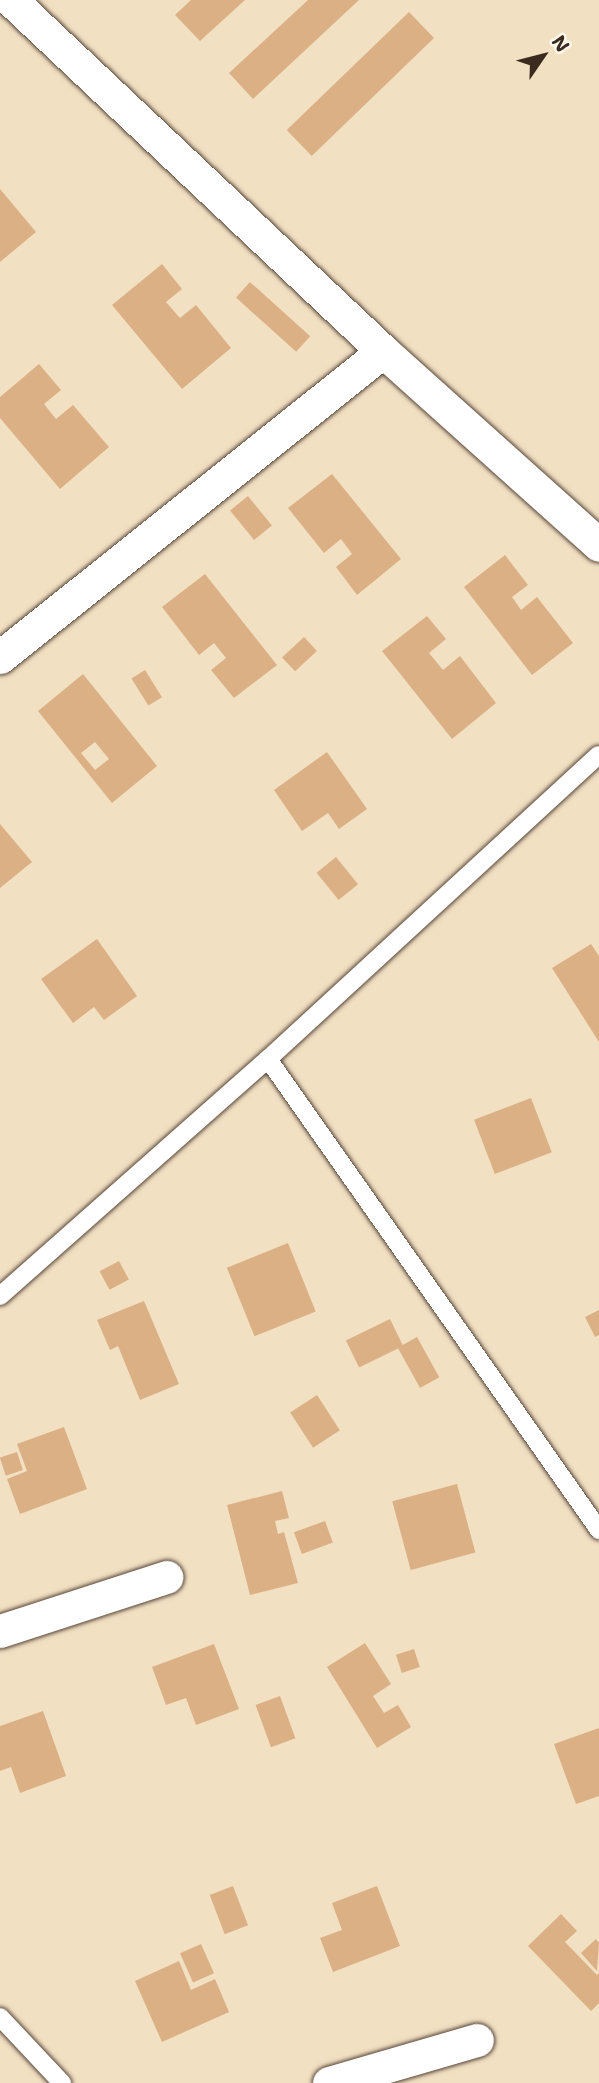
<!DOCTYPE html>
<style>
body{margin:0}
#map{position:relative;width:599px;height:2083px;overflow:hidden;background:#f2e0c3;font-family:"Shantell Sans",sans-serif}
div>[style]{position:absolute}
.building>*{inset:0;background:#dbb085;transform-origin:0 0}
.roads{filter:drop-shadow(0 0 2px #564537) drop-shadow(0 0 2px #564537)}
.service>*{height:18px;margin:-9px;padding:0 9px;transform-origin:9px;border-radius:9px;background:#fff}
.minor>*{height:33px;margin:-16.5px;padding:0 16.5px;transform-origin:16.5px;border-radius:16.5px;background:#fff}
span{translate:-50% -50%;white-space:nowrap;text-align:center;line-height:1.15;-webkit-text-stroke:6px #fbf7ec;paint-order:stroke}
.north{position:absolute;left:508px;top:21px;width:70px;height:70px;-webkit-text-stroke:5px #fbf7ec;paint-order:stroke;rotate:55deg;font-size:19px;font-weight:700;line-height:28px;text-align:center;color:#3b2a1e}
.north::after{content:'';display:block;margin:auto;width:24px;height:32px;background:#3b2a1e;clip-path:polygon(50% 0,100% 100%,50% 72%,0 100%)}
</style>
<div id="map">
<div class="building">
<i style="clip-path:polygon(191px 0,245px 0,200px 41px,175px 15px)"></i>
<i style="clip-path:polygon(308px 0,359px 0,253px 99px,229px 73px)"></i>
<i style="left:409px;top:12px;width:36px;height:170px;rotate:46deg"></i>
<i style="clip-path:polygon(0 189px,36px 232px,0 262px)"></i>
<i style="clip-path:polygon(162px 264px,182px 289px,166px 302px,180px 318px,196px 305px,231px 348px,182px 389px,112px 305px)"></i>
<i style="left:250px;top:282px;width:81px;height:21px;rotate:42deg"></i>
<i style="clip-path:polygon(39px 364px,61px 390px,44px 404px,56px 419px,73px 405px,109px 447px,60px 489px,0 418px,0 397px)"></i>
<i style="clip-path:polygon(332px 474px,401px 559px,357px 595px,336px 567px,352px 554px,341px 539px,324px 553px,288px 508px)"></i>
<i style="left:248px;top:496px;width:38px;height:23px;rotate:51deg"></i>
<i style="clip-path:polygon(505px 555px,528px 585px,512px 597px,521px 610px,537px 597px,573px 643px,532px 675px,464px 587px)"></i>
<i style="clip-path:polygon(205px 574px,277px 665px,234px 698px,211px 670px,226px 658px,214px 643px,199px 655px,162px 607px)"></i>
<i style="clip-path:polygon(427px 616px,446px 639px,429px 653px,443px 670px,460px 656px,496px 703px,452px 739px,382px 651px)"></i>
<i style="left:304px;top:637px;width:19px;height:30px;rotate:47deg"></i>
<i style="left:145px;top:670px;width:32px;height:16px;rotate:58deg"></i>
<i style="clip-path:polygon(evenodd,83px 674px,157px 766px,112px 803px,38px 711px,83px 674px,95px 742px,109px 759px,95px 770px,81px 753px,95px 742px)"></i>
<i style="clip-path:polygon(327px 752px,367px 809px,339px 829px,328px 813px,302px 831px,274px 790px)"></i>
<i style="clip-path:polygon(0 824px,32px 862px,0 888px)"></i>
<i style="left:336px;top:857px;width:35px;height:25px;rotate:51deg"></i>
<i style="clip-path:polygon(97px 939px,137px 996px,104px 1020px,94px 1007px,73px 1023px,41px 979px)"></i>
<i style="clip-path:polygon(591px 944px,599px 956px,599px 1042px,552px 968px)"></i>
<i style="left:531px;top:1098px;width:58px;height:61px;rotate:69deg"></i>
<i style="left:288px;top:1243px;width:74px;height:66px;rotate:68deg"></i>
<i style="left:119px;top:1261px;width:21px;height:22px;rotate:62deg"></i>
<i style="clip-path:polygon(144px 1301px,179px 1384px,140px 1400px,118px 1346px,110px 1350px,97px 1320px)"></i>
<i style="clip-path:polygon(599px 1310px,599px 1335px,595px 1337px,585px 1317px)"></i>
<i style="left:390px;top:1319px;width:30px;height:49px;rotate:64deg"></i>
<i style="left:417px;top:1337px;width:46px;height:22px;rotate:61deg"></i>
<i style="left:317px;top:1395px;width:42px;height:32px;rotate:57deg"></i>
<i style="clip-path:polygon(64px 1427px,87px 1489px,20px 1514px,7px 1479px,27px 1471px,17px 1444px)"></i>
<i style="left:17px;top:1452px;width:19px;height:18px;rotate:72deg"></i>
<i style="left:457px;top:1484px;width:71px;height:67px;rotate:75deg"></i>
<i style="clip-path:polygon(282px 1491px,289px 1518px,275px 1521px,278px 1534px,284px 1532px,298px 1583px,250px 1595px,227px 1505px)"></i>
<i style="left:325px;top:1521px;width:23px;height:33px;rotate:70deg"></i>
<i style="clip-path:polygon(365px 1643px,391px 1684px,373px 1696px,384px 1713px,398px 1705px,411px 1727px,377px 1748px,327px 1667px)"></i>
<i style="clip-path:polygon(214px 1644px,239px 1709px,196px 1725px,186px 1698px,166px 1705px,152px 1667px)"></i>
<i style="left:414px;top:1649px;width:19px;height:19px;rotate:72deg"></i>
<i style="left:280px;top:1696px;width:45px;height:26px;rotate:70deg"></i>
<i style="clip-path:polygon(43px 1711px,66px 1776px,20px 1793px,11px 1767px,0 1771px,0 1726px)"></i>
<i style="clip-path:polygon(599px 1728px,599px 1796px,576px 1804px,554px 1744px)"></i>
<i style="left:233px;top:1886px;width:42px;height:25px;rotate:69deg"></i>
<i style="clip-path:polygon(377px 1886px,400px 1946px,333px 1972px,320px 1938px,342px 1930px,332px 1903px)"></i>
<i style="clip-path:polygon(561px 1914px,577px 1931px,565px 1942px,597px 1975px,599px 1973px,599px 2003px,591px 2011px,528px 1946px)"></i>
<i style="clip-path:polygon(596px 1939px,599px 1943px,597px 1971px,581px 1953px)"></i>
<i style="left:201px;top:1944px;width:32px;height:23px;rotate:66deg"></i>
<i style="clip-path:polygon(179px 1961px,191px 1990px,215px 1979px,229px 2012px,162px 2042px,135px 1981px)"></i>
</div>
<div class="roads">
<div class="service">
<i style="left:268px;top:1059px;width:576px;rotate:54.9deg"></i>
<i style="left:0;top:1296px;width:358px;rotate:-41.5deg"></i>
<i style="left:268px;top:1059px;width:449px;rotate:-42.6deg"></i>
<i style="left:0;top:2017px;width:91px;rotate:46.8deg"></i>
</div>
<div class="minor">
<i style="left:11px;top:0;width:511px;rotate:43.34deg"></i>
<i style="left:383px;top:351px;width:290px;rotate:41.9deg"></i>
<i style="left:0;top:657px;width:490px;rotate:-38.6deg"></i>
<i style="left:0;top:1631px;width:175px;rotate:-18deg"></i>
<i style="left:329px;top:2083px;width:154px;rotate:-16.2deg"></i>
</div>
</div>
<div class="north">N</div>
</div>
